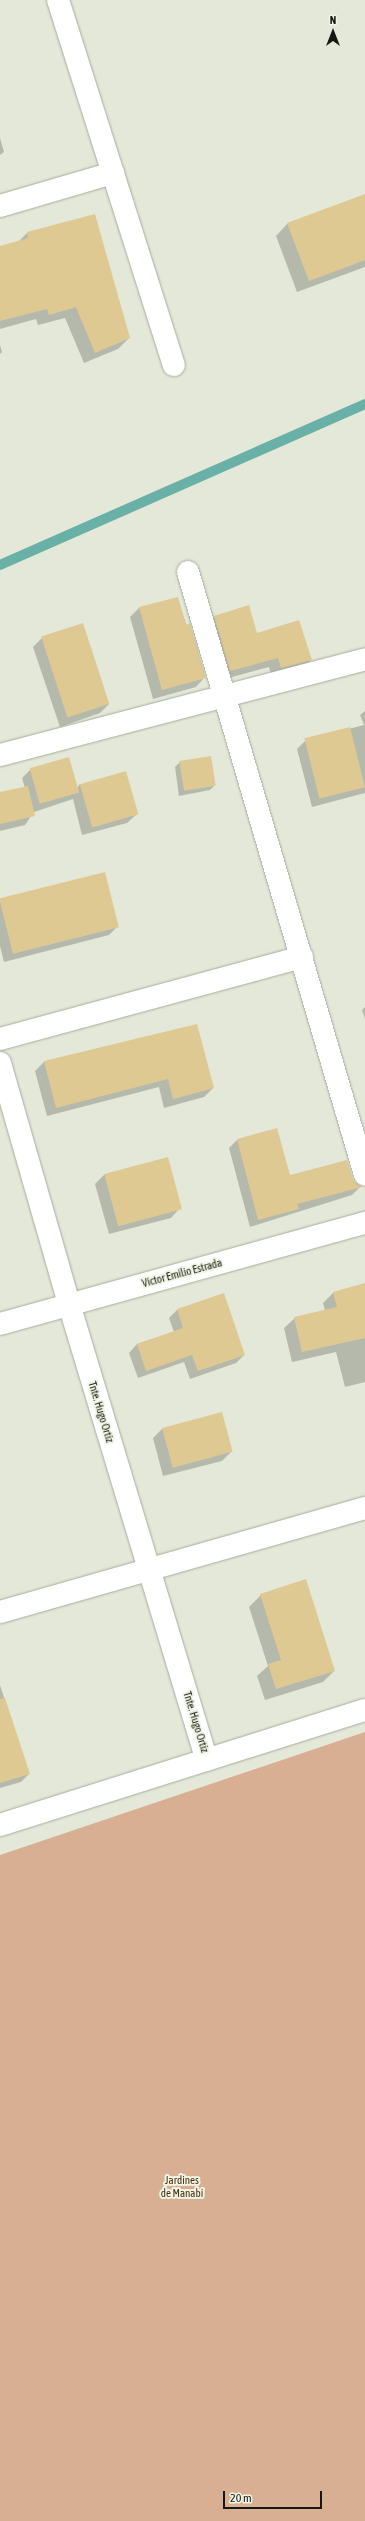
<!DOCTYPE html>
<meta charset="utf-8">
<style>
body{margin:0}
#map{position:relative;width:365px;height:2521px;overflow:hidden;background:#e3e8d8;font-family:"Asap Condensed",sans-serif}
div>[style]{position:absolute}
.green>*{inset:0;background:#d8af93}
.shadow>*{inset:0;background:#0003}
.stream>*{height:10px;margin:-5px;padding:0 5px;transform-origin:5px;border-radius:5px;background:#69b1a7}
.building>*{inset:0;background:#dfc993;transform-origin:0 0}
.roads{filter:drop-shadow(0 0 1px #a8ac9d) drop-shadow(0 0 1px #a8ac9d)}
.minor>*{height:22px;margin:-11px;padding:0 11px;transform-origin:11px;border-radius:11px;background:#fff}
span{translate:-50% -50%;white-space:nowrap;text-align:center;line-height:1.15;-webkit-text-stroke:4px #f0f6e5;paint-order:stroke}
.street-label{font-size:11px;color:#171813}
.park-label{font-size:11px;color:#4d2c11}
.north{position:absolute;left:313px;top:12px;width:40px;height:40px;-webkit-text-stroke:3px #f0f6e5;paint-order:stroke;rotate:0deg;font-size:11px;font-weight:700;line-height:16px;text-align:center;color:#171813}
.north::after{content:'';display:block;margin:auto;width:14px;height:18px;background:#171813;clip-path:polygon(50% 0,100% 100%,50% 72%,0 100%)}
.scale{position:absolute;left:223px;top:2491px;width:99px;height:18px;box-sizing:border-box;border:2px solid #171813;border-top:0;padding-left:5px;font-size:12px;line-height:14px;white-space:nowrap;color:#171813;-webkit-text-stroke:3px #f0f6e5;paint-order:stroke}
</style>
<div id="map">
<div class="green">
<i style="clip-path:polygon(365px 1732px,365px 2521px,0 2521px,0 1855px)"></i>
</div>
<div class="shadow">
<i style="clip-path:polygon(0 138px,4px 152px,0 155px)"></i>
<i style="clip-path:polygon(365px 195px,365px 267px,297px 292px,276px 236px,287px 224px)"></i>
<i style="clip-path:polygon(27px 233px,129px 338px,118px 349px,84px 363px,65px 318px,38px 325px,36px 319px,0 329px,0 247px,18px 242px)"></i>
<i style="clip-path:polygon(0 345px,2px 352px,0 354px)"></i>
<i style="clip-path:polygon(177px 598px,205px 677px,196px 687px,153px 699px,130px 617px,139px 608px)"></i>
<i style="clip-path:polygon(214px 617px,256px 634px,311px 660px,302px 669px,272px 677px,269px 667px,221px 680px,205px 626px)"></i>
<i style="clip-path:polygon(42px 638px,109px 704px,100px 713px,60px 727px,33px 647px)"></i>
<i style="clip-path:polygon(365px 711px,365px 793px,312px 807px,297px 749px,306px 740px,364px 725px,360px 715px)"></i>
<i style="clip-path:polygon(180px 762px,215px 785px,210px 790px,179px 796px,175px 767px)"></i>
<i style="clip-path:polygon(31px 769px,77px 788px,80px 784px,137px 814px,127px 823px,82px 835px,73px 799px,34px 812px,25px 825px,0 831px,0 793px,25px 788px,22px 778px)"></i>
<i style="clip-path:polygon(104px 874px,118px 926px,109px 935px,4px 962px,0 946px,0 901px)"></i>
<i style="clip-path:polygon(365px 1007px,365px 1019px,362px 1010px)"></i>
<i style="clip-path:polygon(196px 1025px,213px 1088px,204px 1097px,164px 1108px,159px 1087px,47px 1116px,35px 1071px,44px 1062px)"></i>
<i style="clip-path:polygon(277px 1129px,289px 1176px,352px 1179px,360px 1187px,352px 1195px,250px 1227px,229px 1148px,237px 1140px)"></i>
<i style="clip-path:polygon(167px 1158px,180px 1208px,171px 1218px,109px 1234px,95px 1184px,104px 1175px)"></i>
<i style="clip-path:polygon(365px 1284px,365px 1382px,345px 1387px,336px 1352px,292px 1362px,284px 1328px,295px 1318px,325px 1311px,323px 1303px,333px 1293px)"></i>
<i style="clip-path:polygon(223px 1295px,244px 1355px,236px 1363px,190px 1379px,184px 1362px,138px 1378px,129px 1353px,137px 1344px,174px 1332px,169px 1318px,177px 1310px)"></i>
<i style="clip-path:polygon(162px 1429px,232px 1451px,222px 1461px,163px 1476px,153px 1438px)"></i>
<i style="clip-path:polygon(261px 1595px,334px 1671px,323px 1682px,265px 1700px,257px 1676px,268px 1666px,249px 1607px)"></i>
<i style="clip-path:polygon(0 1685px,29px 1774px,21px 1782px,0 1788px)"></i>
</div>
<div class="stream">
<i style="left:0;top:565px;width:399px;rotate:-23.8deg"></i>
</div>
<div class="building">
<i style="clip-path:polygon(365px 194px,365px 260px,309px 281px,287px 223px)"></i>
<i style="clip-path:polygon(95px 214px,130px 338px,95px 353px,76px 307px,49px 315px,47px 309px,0 321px,0 246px,28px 238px,27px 232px)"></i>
<i style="clip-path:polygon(178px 597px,186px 625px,190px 623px,206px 678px,162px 690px,139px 607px)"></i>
<i style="clip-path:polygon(249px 605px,257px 633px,299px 620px,312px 660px,281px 668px,278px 658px,230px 671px,214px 616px)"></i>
<i style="left:83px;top:623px;width:85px;height:44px;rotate:72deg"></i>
<i style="left:350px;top:727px;width:62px;height:47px;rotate:76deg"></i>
<i style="left:211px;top:756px;width:30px;height:32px;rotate:81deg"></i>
<i style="left:69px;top:757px;width:37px;height:41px;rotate:74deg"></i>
<i style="left:126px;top:771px;width:45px;height:48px;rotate:74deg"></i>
<i style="clip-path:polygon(28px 786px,35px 816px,0 824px,0 792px)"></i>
<i style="left:105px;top:872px;width:57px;height:109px;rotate:76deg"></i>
<i style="clip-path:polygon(197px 1024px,214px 1088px,173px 1099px,168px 1079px,56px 1108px,44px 1061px)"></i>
<i style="clip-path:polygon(277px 1128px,290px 1175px,347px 1160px,353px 1179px,362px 1187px,297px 1204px,299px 1209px,258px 1220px,237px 1139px)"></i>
<i style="left:168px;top:1157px;width:54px;height:66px;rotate:75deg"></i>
<i style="clip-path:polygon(365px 1283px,365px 1338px,302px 1352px,294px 1317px,337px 1307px,333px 1292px)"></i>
<i style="clip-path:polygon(224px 1293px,245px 1355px,198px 1371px,192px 1355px,146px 1371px,137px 1344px,183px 1328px,177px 1309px)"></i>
<i style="left:222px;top:1412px;width:41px;height:62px;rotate:75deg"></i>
<i style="clip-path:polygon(306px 1579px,335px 1671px,276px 1689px,268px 1664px,281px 1660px,260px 1594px)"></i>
<i style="clip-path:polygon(5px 1698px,30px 1774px,0 1783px,0 1699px)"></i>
</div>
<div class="roads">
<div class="minor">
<i style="left:58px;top:0;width:383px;rotate:72.4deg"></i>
<i style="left:0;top:206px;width:118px;rotate:-16.3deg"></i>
<i style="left:188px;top:572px;width:628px;rotate:73.64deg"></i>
<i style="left:0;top:755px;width:377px;rotate:-14.7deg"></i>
<i style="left:0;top:1039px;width:313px;rotate:-15.2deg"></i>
<i style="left:0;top:1063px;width:251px;rotate:74deg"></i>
<i style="left:69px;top:1304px;width:476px;rotate:73.2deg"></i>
<i style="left:0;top:1324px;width:379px;rotate:-15.5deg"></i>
<i style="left:0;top:1612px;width:380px;rotate:-15.9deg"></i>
<i style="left:0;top:1825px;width:383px;rotate:-17.5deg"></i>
</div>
</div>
<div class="street-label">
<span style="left:182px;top:1273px;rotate:-15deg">Víctor Emilio Estrada</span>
<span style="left:101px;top:1412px;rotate:73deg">Tnte. Hugo Ortíz</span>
<span style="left:196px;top:1722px;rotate:73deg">Tnte. Hugo Ortíz</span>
</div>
<div class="park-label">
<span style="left:182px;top:2187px">Jardines<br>de Manabí</span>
</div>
<div class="north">N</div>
<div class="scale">20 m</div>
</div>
